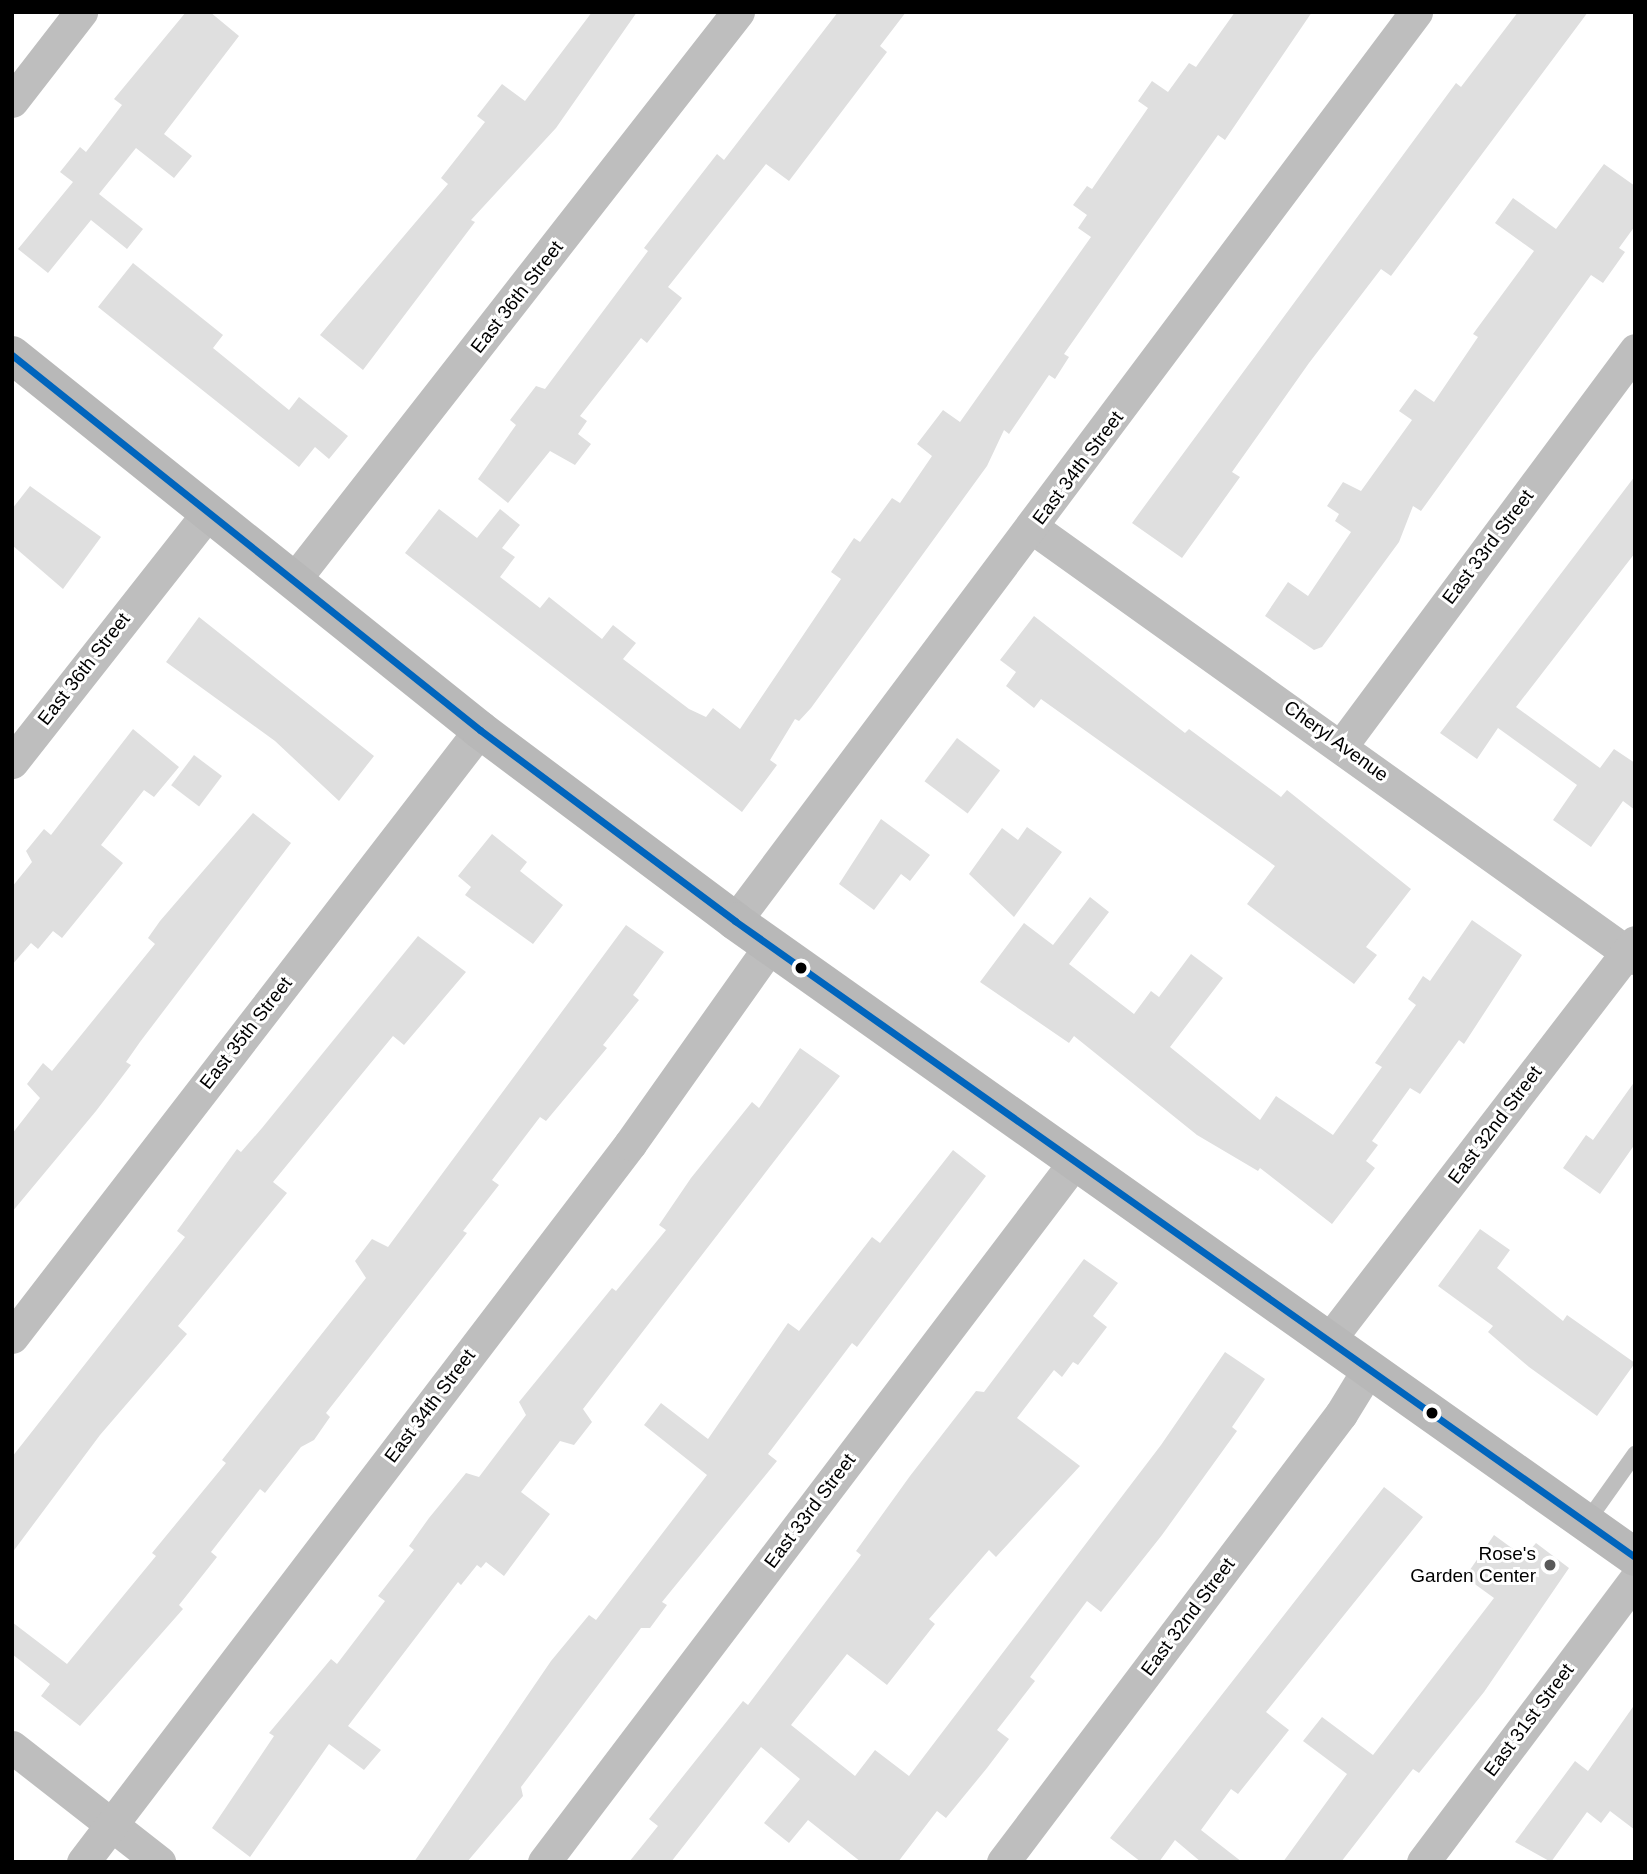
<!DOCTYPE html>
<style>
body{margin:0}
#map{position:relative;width:1647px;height:1874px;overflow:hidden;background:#fff;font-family:Helvetica,sans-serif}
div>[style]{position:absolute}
.building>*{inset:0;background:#dfdfdf;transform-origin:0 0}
.lane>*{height:16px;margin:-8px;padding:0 8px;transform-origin:8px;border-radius:8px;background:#bebebe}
.street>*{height:33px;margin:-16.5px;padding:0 16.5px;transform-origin:16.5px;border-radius:16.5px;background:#bebebe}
.secondary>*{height:38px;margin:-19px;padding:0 19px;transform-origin:19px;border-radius:19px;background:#b8b8b8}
.bus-1>*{height:7px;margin:-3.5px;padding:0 3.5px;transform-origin:3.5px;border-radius:3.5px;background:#0065bd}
.dots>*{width:19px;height:19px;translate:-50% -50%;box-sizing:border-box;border:4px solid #fff;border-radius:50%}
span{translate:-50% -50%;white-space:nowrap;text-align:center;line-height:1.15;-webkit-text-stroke:6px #fff;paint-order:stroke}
.street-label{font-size:19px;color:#000}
.poi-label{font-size:19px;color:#000}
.right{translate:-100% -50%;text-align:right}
.frame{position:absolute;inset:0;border:14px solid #000;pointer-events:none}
</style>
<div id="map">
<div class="building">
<i style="clip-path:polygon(186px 12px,210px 12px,239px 36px,164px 134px,192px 156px,174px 178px,136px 148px,99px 194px,143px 229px,127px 249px,91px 220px,48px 273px,18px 249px,73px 182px,60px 172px,80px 147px,86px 152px,122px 105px,114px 99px)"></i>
<i style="clip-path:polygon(592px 12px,637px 12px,556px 128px,471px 220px,475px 222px,363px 370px,320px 335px,448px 184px,441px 178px,485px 122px,477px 116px,502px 84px,525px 101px)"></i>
<i style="clip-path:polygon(838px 12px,906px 12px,880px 46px,887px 52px,789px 181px,766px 164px,668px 287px,682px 298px,647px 343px,641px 338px,580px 416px,587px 421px,578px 434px,591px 444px,575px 465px,550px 451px,508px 503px,478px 479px,516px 425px,510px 420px,536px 386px,545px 389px,648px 251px,644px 248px,717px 154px,724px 160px)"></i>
<i style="clip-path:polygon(1235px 12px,1312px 12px,1225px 140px,1218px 135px,1136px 251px,1064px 354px,1069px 357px,1055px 379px,1049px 375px,1009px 434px,1004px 430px,987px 466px,811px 708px,799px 721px,795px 719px,770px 760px,777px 765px,742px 812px,405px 553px,439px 509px,477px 538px,500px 509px,520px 525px,502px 548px,515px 557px,500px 577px,540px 608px,549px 597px,602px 639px,613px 625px,636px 643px,623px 659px,689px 709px,706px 717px,713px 708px,740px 729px,841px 579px,831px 572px,854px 538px,860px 542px,892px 498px,900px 503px,932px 456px,917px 444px,943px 410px,960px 422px,1091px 237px,1078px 228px,1087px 215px,1073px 205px,1087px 186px,1092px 189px,1148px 108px,1138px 101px,1152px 81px,1168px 92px,1189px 63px,1196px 67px)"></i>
<i style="clip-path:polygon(1518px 12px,1588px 12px,1391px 276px,1381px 269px,1309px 363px,1232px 472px,1240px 477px,1182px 558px,1132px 523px,1456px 83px,1461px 87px)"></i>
<i style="clip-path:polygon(1604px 164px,1635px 186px,1635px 226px,1619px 248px,1625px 252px,1603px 283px,1591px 275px,1421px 511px,1413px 506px,1399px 542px,1322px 647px,1314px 650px,1265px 616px,1288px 582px,1308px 596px,1351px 532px,1335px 521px,1339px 514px,1327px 506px,1343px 482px,1361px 491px,1412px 420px,1399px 411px,1415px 389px,1434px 402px,1478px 337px,1473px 334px,1534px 251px,1495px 223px,1513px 198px,1556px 229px)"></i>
<i style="clip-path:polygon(133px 263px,223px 335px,213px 348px,289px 410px,299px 397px,348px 436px,329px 459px,315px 447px,299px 467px,98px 307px)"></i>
<i style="clip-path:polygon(1635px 476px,1635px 553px,1516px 707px,1600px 768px,1614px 749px,1635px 763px,1635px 810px,1623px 801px,1591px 847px,1553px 820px,1577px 785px,1498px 728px,1477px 759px,1440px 733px)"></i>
<i style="clip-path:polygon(30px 486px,101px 537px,63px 589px,12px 545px,12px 509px)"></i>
<i style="clip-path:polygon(1034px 616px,1185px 733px,1189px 729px,1281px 797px,1287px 790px,1411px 889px,1366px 947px,1377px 955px,1354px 984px,1247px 904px,1275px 866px,1041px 699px,1034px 708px,1006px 686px,1016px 672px,1000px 660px)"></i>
<i style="clip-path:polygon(199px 617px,374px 756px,339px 801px,275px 741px,166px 662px)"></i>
<i style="clip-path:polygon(133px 729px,179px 767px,154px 797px,144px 790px,101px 845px,123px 863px,62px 938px,53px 931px,38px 949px,31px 943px,12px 965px,12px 887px,32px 862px,26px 851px,44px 829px,51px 835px)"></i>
<i style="left:957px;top:738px;width:54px;height:54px;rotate:37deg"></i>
<i style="left:194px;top:755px;width:35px;height:38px;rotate:37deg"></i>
<i style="clip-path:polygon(253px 813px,291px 843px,140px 1042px,126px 1062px,131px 1065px,96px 1111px,12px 1212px,12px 1134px,40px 1098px,27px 1084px,43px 1063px,52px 1071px,155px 944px,148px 938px,160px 921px)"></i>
<i style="clip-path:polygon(881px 819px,930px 855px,910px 881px,901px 874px,874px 910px,839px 884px)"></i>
<i style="clip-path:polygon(1027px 827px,1062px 852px,1014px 917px,969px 874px,1002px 828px,1018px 840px)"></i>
<i style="clip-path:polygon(492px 834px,527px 862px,520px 871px,563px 905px,533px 944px,465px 895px,471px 887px,458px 876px)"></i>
<i style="clip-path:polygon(1090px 897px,1109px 912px,1069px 964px,1134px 1014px,1151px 991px,1159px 997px,1191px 954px,1223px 978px,1170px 1047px,1260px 1120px,1276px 1096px,1333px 1135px,1382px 1067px,1375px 1063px,1416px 1005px,1408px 999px,1423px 976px,1430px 981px,1472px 920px,1522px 955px,1464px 1044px,1459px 1040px,1420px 1094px,1410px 1088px,1372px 1141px,1378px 1145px,1366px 1161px,1375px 1168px,1332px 1224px,1260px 1168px,1258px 1171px,1197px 1135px,1074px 1036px,1069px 1043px,980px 982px,1024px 923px,1053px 945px)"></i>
<i style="clip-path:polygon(626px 925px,664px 952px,633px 995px,639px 1000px,603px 1045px,607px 1048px,546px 1121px,540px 1117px,492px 1180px,499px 1185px,463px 1231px,467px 1233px,326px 1413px,330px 1417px,314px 1440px,301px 1447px,265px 1493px,260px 1489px,211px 1552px,217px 1557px,179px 1605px,183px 1609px,80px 1726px,41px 1696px,50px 1684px,12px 1654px,12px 1622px,67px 1664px,156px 1556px,152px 1553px,226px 1463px,222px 1460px,366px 1278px,355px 1261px,372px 1239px,388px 1247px)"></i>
<i style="clip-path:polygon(418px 936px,466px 972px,404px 1045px,393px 1036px,273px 1182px,287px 1193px,178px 1326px,187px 1334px,100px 1435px,12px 1553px,12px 1457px,185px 1237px,177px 1231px,237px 1149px,241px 1152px,262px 1128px)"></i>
<i style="clip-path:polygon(800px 1048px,840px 1076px,583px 1409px,592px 1422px,574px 1445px,560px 1441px,521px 1492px,550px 1514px,504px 1576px,486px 1562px,481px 1568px,477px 1565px,461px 1585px,458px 1582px,348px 1726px,381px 1750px,364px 1770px,329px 1744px,250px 1857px,212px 1828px,274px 1736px,269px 1733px,331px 1659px,337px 1664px,385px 1601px,378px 1596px,414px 1550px,409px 1546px,429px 1518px,466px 1473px,479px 1477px,526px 1415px,519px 1402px,612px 1288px,616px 1291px,666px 1230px,659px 1225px,691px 1178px,752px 1102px,759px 1108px)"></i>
<i style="clip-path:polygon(1635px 1081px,1635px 1144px,1600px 1194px,1563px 1168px,1586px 1135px,1593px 1140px)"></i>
<i style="clip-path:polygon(953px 1150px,986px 1176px,857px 1347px,852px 1343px,768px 1454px,777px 1461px,662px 1602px,667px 1605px,650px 1628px,641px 1628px,521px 1787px,523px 1796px,467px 1862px,414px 1862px,551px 1661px,589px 1615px,596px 1620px,707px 1475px,644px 1425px,661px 1403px,708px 1439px,788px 1323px,799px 1331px,872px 1237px,880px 1243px)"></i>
<i style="clip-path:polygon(1480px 1229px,1510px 1250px,1497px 1268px,1563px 1321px,1567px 1315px,1635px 1363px,1597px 1416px,1529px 1367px,1488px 1332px,1493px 1326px,1438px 1286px)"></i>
<i style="clip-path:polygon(1084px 1259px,1118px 1283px,1093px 1316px,1107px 1327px,1078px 1365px,1073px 1362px,1062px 1377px,1054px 1370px,1017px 1418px,1080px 1466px,996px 1557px,989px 1550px,929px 1619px,935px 1624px,887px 1685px,847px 1654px,791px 1725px,855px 1776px,875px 1750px,909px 1776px,1161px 1445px,1225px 1352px,1265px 1379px,1232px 1427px,1237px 1431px,1162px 1535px,1101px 1612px,1087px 1601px,1030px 1677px,1035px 1681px,997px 1730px,1009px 1739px,987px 1768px,946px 1818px,937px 1811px,898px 1862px,861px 1862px,808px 1820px,789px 1843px,764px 1823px,800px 1779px,761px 1747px,671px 1862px,629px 1862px,658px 1826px,649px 1819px,743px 1701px,748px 1705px,861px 1555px,856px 1551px,910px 1476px,976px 1391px,984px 1392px)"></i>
<i style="clip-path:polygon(1384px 1487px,1423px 1517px,1266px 1712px,1289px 1730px,1238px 1794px,1231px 1789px,1201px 1830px,1242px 1862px,1201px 1862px,1175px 1840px,1159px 1862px,1141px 1862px,1110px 1838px)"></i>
<i style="clip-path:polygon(1494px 1535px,1524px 1557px,1536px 1543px,1569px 1568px,1484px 1692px,1419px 1773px,1413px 1769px,1341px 1862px,1283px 1862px,1347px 1774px,1303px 1741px,1322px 1717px,1373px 1755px,1494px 1598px,1465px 1577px)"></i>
<i style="clip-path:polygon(1635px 1704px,1635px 1830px,1610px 1811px,1601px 1823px,1587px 1812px,1551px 1862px,1515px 1842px,1575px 1761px,1588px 1771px)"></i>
</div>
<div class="lane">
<i style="left:1586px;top:1523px;width:85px;rotate:-54.6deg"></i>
</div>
<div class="street">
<i style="left:12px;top:101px;width:113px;rotate:-52.2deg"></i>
<i style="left:1033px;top:528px;width:740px;rotate:35.54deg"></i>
<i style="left:294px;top:580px;width:721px;rotate:-51.99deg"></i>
<i style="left:1342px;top:745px;width:492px;rotate:-53.4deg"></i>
<i style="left:12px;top:762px;width:318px;rotate:-51.8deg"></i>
<i style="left:735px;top:921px;width:1136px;rotate:-53.16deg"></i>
<i style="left:12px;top:1337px;width:766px;rotate:-52.37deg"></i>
<i style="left:1329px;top:1340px;width:502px;rotate:-52.45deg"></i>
<i style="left:12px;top:1747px;width:187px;rotate:38deg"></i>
<i style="left:83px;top:1862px;width:903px;rotate:-52.7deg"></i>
<i style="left:630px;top:1144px;width:244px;rotate:-54.7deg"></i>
<i style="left:544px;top:1862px;width:881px;rotate:-52.84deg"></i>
<i style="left:1003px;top:1862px;width:561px;rotate:-52.97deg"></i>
<i style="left:1341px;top:1414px;width:52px;rotate:-58.5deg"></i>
<i style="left:1423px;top:1862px;width:353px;rotate:-53.1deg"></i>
</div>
<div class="secondary">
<i style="left:12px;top:355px;width:600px;rotate:38.7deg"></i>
<i style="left:480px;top:730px;width:319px;rotate:36.8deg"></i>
<i style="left:735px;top:921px;width:1102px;rotate:35.25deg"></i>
</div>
<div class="bus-1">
<i style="left:12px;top:355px;width:600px;rotate:38.7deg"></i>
<i style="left:480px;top:730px;width:319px;rotate:36.8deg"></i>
<i style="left:735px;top:921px;width:1102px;rotate:35.25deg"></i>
</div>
<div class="dots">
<i style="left:801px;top:968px;background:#000"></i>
<i style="left:1432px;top:1413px;background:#000"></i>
<i style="left:1550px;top:1565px;background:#595959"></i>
</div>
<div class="street-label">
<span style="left:517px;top:297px;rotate:-52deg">East 36th Street</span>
<span style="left:1078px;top:468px;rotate:-53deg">East 34th Street</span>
<span style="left:1488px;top:547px;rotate:-53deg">East 33rd Street</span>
<span style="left:84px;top:669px;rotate:-52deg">East 36th Street</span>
<span style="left:1336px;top:741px;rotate:36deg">Cheryl Avenue</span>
<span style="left:246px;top:1033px;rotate:-52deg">East 35th Street</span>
<span style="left:1495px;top:1125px;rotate:-53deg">East 32nd Street</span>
<span style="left:430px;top:1406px;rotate:-53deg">East 34th Street</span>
<span style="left:810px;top:1511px;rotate:-53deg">East 33rd Street</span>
<span style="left:1188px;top:1617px;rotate:-53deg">East 32nd Street</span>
<span style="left:1529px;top:1720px;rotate:-53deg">East 31st Street</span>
</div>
<div class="poi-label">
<span class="right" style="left:1536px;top:1565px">Rose's<br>Garden Center</span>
</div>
<div class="frame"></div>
</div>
